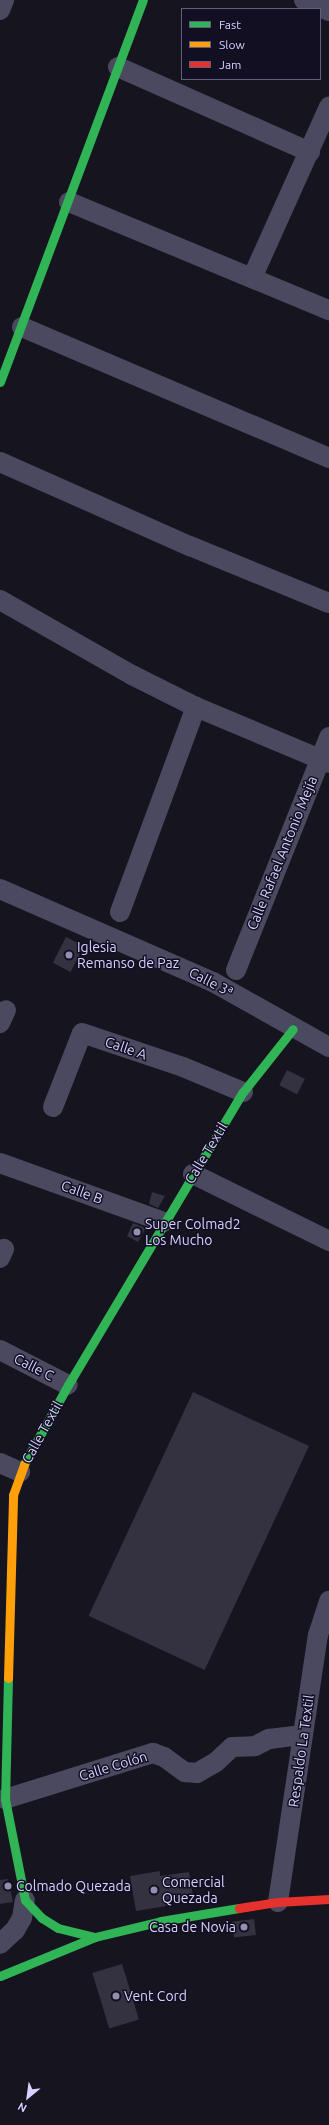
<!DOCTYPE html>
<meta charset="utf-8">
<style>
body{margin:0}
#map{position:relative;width:329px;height:2125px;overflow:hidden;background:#16141e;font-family:Ubuntu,sans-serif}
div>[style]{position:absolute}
.building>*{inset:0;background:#343240;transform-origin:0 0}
.street>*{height:20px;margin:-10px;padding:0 10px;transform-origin:10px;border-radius:10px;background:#4a495f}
.fast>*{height:9px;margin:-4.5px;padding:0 4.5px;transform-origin:4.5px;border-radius:4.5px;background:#30b455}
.slow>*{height:9px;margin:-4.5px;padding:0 4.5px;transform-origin:4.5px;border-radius:4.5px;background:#ff9f0a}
.jam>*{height:9px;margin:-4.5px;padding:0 4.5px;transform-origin:4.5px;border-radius:4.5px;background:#e5322d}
.dots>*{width:11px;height:11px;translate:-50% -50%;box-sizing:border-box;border:2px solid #120f23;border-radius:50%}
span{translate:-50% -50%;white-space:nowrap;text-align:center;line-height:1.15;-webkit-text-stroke:3px #120f23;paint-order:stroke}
.street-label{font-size:14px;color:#d7d2fd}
.poi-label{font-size:14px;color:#d7d2fd}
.left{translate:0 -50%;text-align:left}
.right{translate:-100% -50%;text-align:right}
.legend{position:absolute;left:181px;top:8px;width:140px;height:72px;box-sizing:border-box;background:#120f23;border:1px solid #615d7a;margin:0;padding:5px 7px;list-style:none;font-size:12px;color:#d7d2fd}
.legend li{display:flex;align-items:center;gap:8px;height:20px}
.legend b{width:20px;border:1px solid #615d7a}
.north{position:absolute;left:8px;top:2077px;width:40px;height:40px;-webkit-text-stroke:3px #120f23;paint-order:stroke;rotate:209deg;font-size:11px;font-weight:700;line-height:16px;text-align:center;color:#d7d2fd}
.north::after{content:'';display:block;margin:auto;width:14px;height:18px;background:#d7d2fd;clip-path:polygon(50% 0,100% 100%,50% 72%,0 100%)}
</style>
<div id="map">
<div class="building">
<i style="left:66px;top:937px;width:20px;height:29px;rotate:27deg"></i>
<i style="left:287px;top:1070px;width:20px;height:17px;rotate:27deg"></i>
<i style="clip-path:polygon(152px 1192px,165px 1196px,158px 1208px,149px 1204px)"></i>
<i style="clip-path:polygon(133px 1223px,146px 1228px,138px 1242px,127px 1236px)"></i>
<i style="left:193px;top:1392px;width:128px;height:247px;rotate:25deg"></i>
<i style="clip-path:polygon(160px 1871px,160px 1876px,189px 1872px,193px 1896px,165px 1900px,166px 1906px,136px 1911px,130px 1876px)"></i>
<i style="clip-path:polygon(8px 1879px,13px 1902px,0 1904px,0 1880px)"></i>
<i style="left:254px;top:1919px;width:16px;height:22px;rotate:83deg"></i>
<i style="left:122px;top:1964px;width:58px;height:31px;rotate:73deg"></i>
</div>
<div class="street">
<i style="left:304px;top:0;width:27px;rotate:24deg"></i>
<i style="left:0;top:10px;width:11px;rotate:-68deg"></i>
<i style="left:118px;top:67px;width:210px;rotate:23.9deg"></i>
<i style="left:69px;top:202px;width:282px;rotate:22.6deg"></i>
<i style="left:252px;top:278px;width:188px;rotate:-65.8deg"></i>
<i style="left:22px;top:327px;width:334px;rotate:23.1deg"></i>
<i style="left:0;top:462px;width:208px;rotate:23.9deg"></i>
<i style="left:190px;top:546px;width:150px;rotate:22.3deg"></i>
<i style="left:0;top:600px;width:152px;rotate:29.6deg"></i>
<i style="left:132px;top:675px;width:72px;rotate:26.6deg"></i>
<i style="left:196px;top:707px;width:144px;rotate:22.8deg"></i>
<i style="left:0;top:889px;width:232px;rotate:23.6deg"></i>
<i style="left:213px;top:982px;width:133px;rotate:29.3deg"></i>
<i style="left:120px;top:912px;width:219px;rotate:-69.7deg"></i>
<i style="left:236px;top:970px;width:251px;rotate:-68.2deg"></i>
<i style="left:0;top:1023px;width:14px;rotate:-65deg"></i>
<i style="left:53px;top:1107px;width:79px;rotate:-68.6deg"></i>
<i style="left:82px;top:1033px;width:107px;rotate:18.6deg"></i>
<i style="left:183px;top:1067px;width:65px;rotate:22.6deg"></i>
<i style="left:0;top:1163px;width:174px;rotate:19.8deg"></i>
<i style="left:193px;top:1174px;width:152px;rotate:26.2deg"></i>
<i style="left:0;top:1258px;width:10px;rotate:-66deg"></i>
<i style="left:0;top:1350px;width:76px;rotate:27.2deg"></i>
<i style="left:0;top:1463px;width:22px;rotate:24deg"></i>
<i style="left:5px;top:1799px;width:155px;rotate:-17.3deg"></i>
<i style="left:153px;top:1753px;width:12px;rotate:20deg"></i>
<i style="left:164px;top:1757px;width:26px;rotate:36deg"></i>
<i style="left:185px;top:1772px;width:12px;rotate:5deg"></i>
<i style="left:197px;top:1773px;width:22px;rotate:-30deg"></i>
<i style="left:216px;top:1762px;width:22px;rotate:-43deg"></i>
<i style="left:232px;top:1747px;width:23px;rotate:-2deg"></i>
<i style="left:255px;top:1746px;width:16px;rotate:-27deg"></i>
<i style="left:269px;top:1739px;width:34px;rotate:-7deg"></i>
<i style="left:278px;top:1902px;width:270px;rotate:-81.5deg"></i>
<i style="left:318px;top:1635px;width:36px;rotate:-72deg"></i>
<i style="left:0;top:1944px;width:21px;rotate:-43deg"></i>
<i style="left:15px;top:1930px;width:14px;rotate:-60deg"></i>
<i style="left:22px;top:1918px;width:18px;rotate:-81deg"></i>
</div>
<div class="fast">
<i style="left:0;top:382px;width:408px;rotate:-69.5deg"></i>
<i style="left:24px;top:1464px;width:90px;rotate:-60.9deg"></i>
<i style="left:68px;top:1385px;width:341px;rotate:-59.2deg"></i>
<i style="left:243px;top:1092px;width:80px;rotate:-51.6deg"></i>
<i style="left:8px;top:1678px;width:121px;rotate:91.4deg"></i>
<i style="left:5px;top:1799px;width:103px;rotate:78.8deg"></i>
<i style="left:25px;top:1900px;width:25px;rotate:47deg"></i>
<i style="left:42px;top:1918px;width:19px;rotate:32deg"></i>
<i style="left:58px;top:1928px;width:38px;rotate:14deg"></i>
<i style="left:0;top:1976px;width:103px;rotate:-22.3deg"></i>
<i style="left:95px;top:1937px;width:68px;rotate:-13.6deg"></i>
<i style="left:161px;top:1921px;width:79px;rotate:-9.5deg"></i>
</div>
<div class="slow">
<i style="left:8px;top:1678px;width:183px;rotate:-88.4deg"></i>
<i style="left:13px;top:1495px;width:33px;rotate:-70deg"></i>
</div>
<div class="jam">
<i style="left:239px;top:1908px;width:39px;rotate:-9deg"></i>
<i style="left:278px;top:1902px;width:51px;rotate:-3.4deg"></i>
</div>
<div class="dots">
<i style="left:69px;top:955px;background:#9390af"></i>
<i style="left:137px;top:1232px;background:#9390af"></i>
<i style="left:8px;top:1886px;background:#9390af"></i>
<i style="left:154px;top:1890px;background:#9390af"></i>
<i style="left:244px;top:1927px;background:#9390af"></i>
<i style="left:116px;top:1996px;background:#9390af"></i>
</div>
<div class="street-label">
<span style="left:282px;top:853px;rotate:-68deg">Calle Rafael Antonio Mejía</span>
<span style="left:211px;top:982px;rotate:27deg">Calle 3ª</span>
<span style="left:126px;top:1048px;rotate:19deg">Calle A</span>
<span style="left:206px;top:1153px;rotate:-59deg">Calle Textil</span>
<span style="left:82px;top:1192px;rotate:20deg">Calle B</span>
<span style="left:34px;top:1367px;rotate:27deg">Calle C</span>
<span style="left:42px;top:1432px;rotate:-61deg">Calle Textil</span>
<span style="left:301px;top:1751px;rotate:-82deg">Respaldo La Textil</span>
<span style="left:113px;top:1766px;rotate:-17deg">Calle Colón</span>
</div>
<div class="poi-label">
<span class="left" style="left:77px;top:955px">Iglesia<br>Remanso de Paz</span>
<span class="left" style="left:145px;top:1232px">Super Colmad2<br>Los Mucho</span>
<span class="left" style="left:162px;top:1890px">Comercial<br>Quezada</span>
<span class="left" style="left:16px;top:1886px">Colmado Quezada</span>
<span class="right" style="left:236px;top:1927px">Casa de Novia</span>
<span class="left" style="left:124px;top:1996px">Vent Cord</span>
</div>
<ul class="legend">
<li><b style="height:5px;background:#30b455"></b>Fast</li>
<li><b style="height:5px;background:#ff9f0a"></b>Slow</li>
<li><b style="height:5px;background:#e5322d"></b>Jam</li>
</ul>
<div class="north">N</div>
</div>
